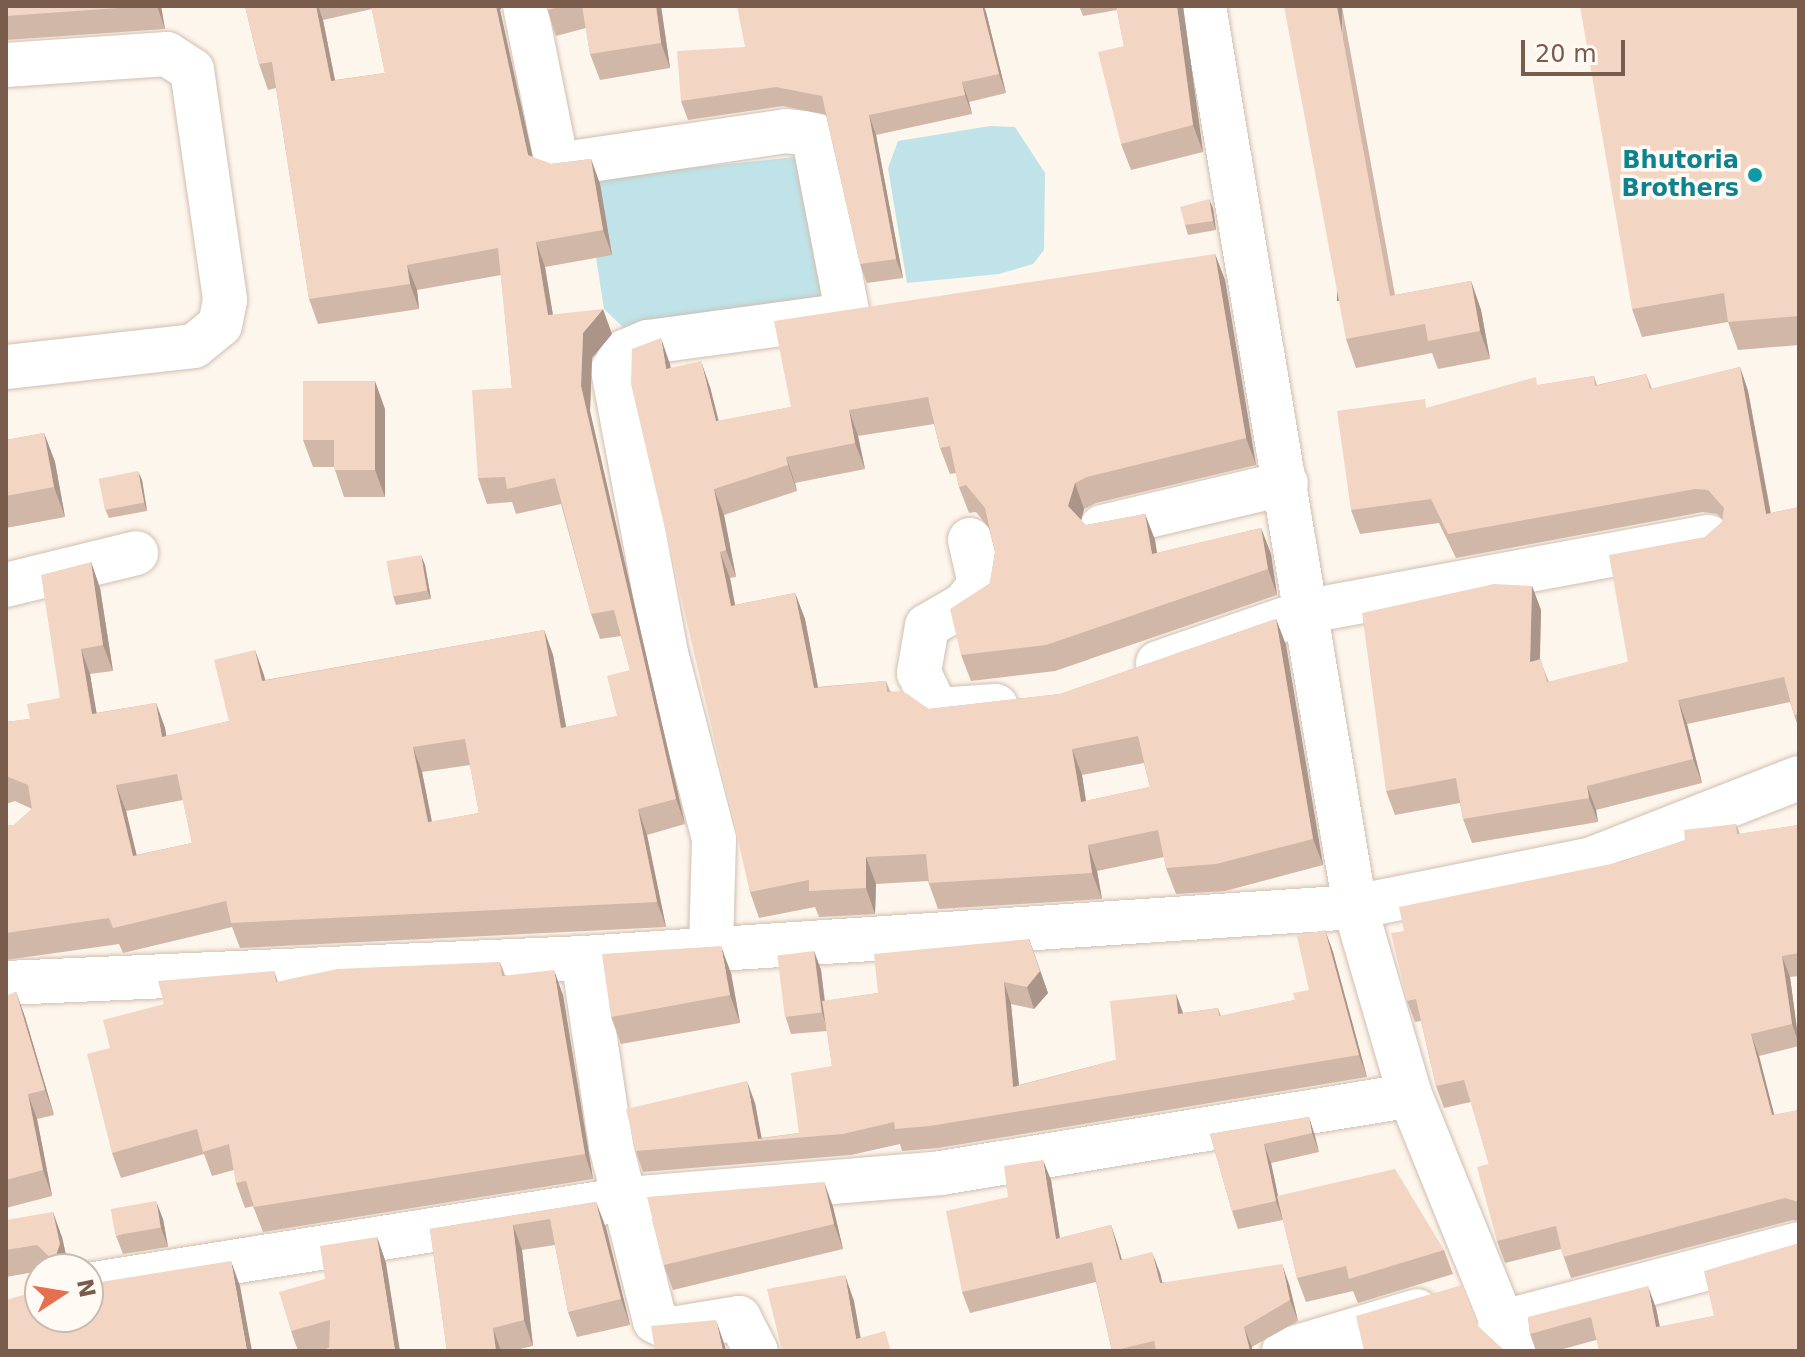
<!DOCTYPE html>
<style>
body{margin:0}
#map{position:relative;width:1805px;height:1357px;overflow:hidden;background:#fdf6ec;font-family:"DejaVu Sans",sans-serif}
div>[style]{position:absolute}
.water>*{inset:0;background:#bfe3e8}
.roads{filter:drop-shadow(0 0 2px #d1beb0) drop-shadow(0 0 2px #d1beb0)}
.minor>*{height:44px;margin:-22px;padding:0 22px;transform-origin:22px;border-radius:22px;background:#fff}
.wall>*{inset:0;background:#d1b7a8}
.shaded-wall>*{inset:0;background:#aa9588;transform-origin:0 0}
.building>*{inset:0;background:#f3d5c3;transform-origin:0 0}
.dots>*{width:22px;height:22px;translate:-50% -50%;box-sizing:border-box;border:4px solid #fffaf3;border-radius:50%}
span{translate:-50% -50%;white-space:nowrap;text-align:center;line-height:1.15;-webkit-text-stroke:7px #fffaf3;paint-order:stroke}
.culture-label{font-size:24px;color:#0d838f;font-weight:700}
.right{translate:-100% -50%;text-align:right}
.frame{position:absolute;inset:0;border:8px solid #7a5c4d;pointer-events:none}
.north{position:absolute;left:24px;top:1253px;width:80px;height:80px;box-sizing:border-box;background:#fffaf3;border:2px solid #cabbb1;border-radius:50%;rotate:78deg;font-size:22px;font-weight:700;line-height:32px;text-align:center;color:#7a5c4d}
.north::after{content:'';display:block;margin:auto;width:28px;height:36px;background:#e76f51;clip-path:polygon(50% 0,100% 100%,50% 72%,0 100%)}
.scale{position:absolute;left:1521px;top:40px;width:104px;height:36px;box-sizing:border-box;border:4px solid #7a5c4d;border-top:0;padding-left:10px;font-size:24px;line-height:28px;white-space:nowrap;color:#7a5c4d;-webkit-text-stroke:6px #fffaf3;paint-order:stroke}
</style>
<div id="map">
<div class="water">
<i style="clip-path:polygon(990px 126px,1015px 127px,1045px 173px,1044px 250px,1033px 264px,999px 274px,907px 283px,888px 168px,898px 141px)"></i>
<i style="clip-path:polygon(804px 156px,821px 300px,626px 330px,604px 309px,584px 179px)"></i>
</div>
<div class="roads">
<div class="minor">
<i style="left:525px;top:6px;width:162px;rotate:78.6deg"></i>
<i style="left:557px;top:165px;width:232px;rotate:-8.4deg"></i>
<i style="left:786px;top:131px;width:27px;rotate:6deg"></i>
<i style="left:813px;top:134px;width:185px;rotate:79.1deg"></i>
<i style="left:1204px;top:6px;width:914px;rotate:80.49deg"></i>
<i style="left:1355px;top:907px;width:196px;rotate:73.7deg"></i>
<i style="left:1410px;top:1095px;width:276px;rotate:67.9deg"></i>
<i style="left:6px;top:65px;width:161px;rotate:-3.9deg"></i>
<i style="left:167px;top:54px;width:30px;rotate:33deg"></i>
<i style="left:192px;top:70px;width:232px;rotate:81.8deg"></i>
<i style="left:225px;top:300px;width:25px;rotate:101deg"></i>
<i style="left:220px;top:325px;width:33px;rotate:141deg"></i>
<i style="left:194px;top:346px;width:189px;rotate:173.6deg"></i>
<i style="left:1102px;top:527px;width:189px;rotate:-13.4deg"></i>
<i style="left:970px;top:540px;width:45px;rotate:77.2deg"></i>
<i style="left:980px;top:584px;width:25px;rotate:127deg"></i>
<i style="left:965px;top:604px;width:44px;rotate:149.9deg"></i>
<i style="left:927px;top:626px;width:48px;rotate:99.7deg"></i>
<i style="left:919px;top:673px;width:41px;rotate:64.1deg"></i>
<i style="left:937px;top:710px;width:59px;rotate:-3.9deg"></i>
<i style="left:6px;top:585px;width:134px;rotate:-13.8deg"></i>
<i style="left:1158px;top:663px;width:159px;rotate:-19.1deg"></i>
<i style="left:1308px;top:611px;width:407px;rotate:-10.5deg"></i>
<i style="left:711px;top:947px;width:108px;rotate:-88.4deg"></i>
<i style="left:714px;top:839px;width:192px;rotate:-104.5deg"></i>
<i style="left:666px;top:653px;width:288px;rotate:-100.6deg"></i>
<i style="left:613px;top:370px;width:21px;rotate:-59deg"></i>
<i style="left:624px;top:352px;width:26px;rotate:-23deg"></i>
<i style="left:648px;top:342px;width:188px;rotate:-7.7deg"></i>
<i style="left:583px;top:958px;width:190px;rotate:81.5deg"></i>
<i style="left:611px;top:1146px;width:180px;rotate:75.9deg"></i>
<i style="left:655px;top:1321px;width:19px;rotate:25deg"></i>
<i style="left:672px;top:1329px;width:68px;rotate:-9.3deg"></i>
<i style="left:739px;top:1318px;width:37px;rotate:63deg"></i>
<i style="left:6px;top:983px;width:578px;rotate:-2.48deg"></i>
<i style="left:583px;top:958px;width:774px;rotate:-3.78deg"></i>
<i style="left:1355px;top:907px;width:242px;rotate:-11.4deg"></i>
<i style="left:1592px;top:859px;width:222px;rotate:-21.4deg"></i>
<i style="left:88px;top:1285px;width:545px;rotate:-9.08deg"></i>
<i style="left:626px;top:1199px;width:316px;rotate:-4.7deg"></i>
<i style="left:941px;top:1173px;width:475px;rotate:-9.4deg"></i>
<i style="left:1500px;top:1323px;width:309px;rotate:-14.8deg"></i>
<i style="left:1284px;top:1351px;width:139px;rotate:-16.7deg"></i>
</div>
</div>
<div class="wall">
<i style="clip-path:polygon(6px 6px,161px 6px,165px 29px,6px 40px)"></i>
<i style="clip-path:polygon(evenodd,245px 6px,502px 6px,500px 10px,532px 157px,551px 164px,591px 159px,600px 184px,612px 255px,545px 267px,553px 315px,612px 334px,592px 358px,590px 411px,685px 824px,647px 835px,666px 927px,240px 948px,232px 927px,123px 953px,119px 944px,6px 960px,6px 825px,14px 825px,32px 809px,15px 801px,6px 804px,6px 722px,30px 719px,60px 698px,91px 562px,100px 588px,113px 671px,90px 674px,96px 713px,156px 703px,165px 728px,166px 736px,229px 721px,255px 650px,265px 680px,544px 630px,553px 655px,566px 727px,617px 716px,630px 670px,621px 636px,600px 639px,591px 614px,561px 504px,516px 514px,512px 502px,487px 504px,478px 478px,512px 388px,501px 275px,417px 290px,419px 309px,318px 324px,309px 299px,276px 88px,268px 90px,259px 64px,245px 6px,372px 9px,385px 73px,335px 80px,323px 20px,372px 9px,245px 6px,470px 765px,479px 813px,432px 822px,422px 772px,470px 765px,245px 6px,183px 800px,192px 843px,136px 855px,126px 811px,183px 800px)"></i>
<i style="clip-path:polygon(546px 6px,661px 6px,670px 68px,600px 80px,590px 54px,586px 28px,556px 36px)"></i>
<i style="clip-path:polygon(1079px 6px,1183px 6px,1203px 152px,1131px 170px,1121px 144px,1124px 46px,1117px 10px,1083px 16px)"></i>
<i style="clip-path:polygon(1342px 6px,1395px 295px,1471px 281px,1481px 310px,1490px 359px,1438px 369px,1432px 353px,1356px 368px,1346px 339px)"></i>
<i style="clip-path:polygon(1799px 6px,1799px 345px,1738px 350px,1728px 322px,1642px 337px,1632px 309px)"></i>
<i style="clip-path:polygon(986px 12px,1006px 93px,969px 102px,972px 114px,876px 135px,903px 278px,867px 283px,860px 264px,826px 115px,783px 106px,688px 120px,681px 101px,745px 47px)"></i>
<i style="clip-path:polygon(1213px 208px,1216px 230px,1188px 235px,1185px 225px)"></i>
<i style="clip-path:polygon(evenodd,1215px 254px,1225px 280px,1256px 465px,1096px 503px,1084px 509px,1081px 520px,1086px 525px,1145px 514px,1155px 540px,1157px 553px,1261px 528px,1271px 554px,1277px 595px,1055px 671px,971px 681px,961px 655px,990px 583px,995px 552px,989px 528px,976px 512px,969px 513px,959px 487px,956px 473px,950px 474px,940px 448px,934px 424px,858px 436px,865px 469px,795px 483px,797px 491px,724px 515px,736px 577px,730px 578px,735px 605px,795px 593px,805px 619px,818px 687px,886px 681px,890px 691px,929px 709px,1060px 694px,1276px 619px,1286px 645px,1323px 865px,1225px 891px,1176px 894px,1166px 868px,1164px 857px,1097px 871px,1102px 899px,938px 909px,928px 881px,876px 884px,875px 914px,819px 917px,815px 907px,759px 918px,750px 892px,670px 364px,671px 368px,710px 387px,719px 421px,791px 407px,1215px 254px,1144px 763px,1150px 787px,1086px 801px,1082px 775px,1144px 763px)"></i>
<i style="clip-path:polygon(1740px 367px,1748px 391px,1771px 513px,1799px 507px,1799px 730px,1790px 702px,1687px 724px,1702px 783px,1596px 810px,1598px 822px,1472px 843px,1463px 819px,1460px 803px,1395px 815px,1386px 791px,1532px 586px,1541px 610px,1540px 660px,1549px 682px,1628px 662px,1705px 537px,1722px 522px,1723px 520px,1717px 514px,1703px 512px,1456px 558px,1439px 523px,1360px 534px,1351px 510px,1428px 408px,1539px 385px,1594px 376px,1597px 385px,1646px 374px,1652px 389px)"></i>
<i style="clip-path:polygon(385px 409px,385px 497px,344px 497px,334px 467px,313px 467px,303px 440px)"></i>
<i style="clip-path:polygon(44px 433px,55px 462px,65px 517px,6px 528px,6px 440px)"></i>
<i style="clip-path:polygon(142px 480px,147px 511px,109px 518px,105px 509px)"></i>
<i style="clip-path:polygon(425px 565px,431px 599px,396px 605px,393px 596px)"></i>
<i style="clip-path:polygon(1736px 824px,1740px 834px,1799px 825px,1799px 976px,1790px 977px,1799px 1046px,1759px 1056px,1774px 1115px,1799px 1110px,1799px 1221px,1793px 1220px,1571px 1278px,1561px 1249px,1505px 1263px,1497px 1241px,1489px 1164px,1471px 1102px,1444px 1108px,1436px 1086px,1421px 1021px,1415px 1022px,1407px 1001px,1404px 931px)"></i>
<i style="clip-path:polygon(1325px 930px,1333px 952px,1367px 1077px,938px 1148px,902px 1151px,900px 1144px,851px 1155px,643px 1172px,636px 1151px,755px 1103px,761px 1138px,799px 1133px,832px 1066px,827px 1031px,791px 1034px,785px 1015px,814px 951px,821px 970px,825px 1001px,878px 993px,1029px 939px,1048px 993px,1034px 1009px,1011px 1004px,1019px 1085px,1116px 1060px,1176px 994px,1183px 1013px,1218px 1008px,1221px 1016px,1295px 1000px,1309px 990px)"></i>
<i style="clip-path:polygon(500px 962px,505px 975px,563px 995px,593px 1179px,263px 1232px,253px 1206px,245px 1208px,236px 1183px,234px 1170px,212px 1176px,204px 1154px,121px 1178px,112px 1153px,110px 1048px,164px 1004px,274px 971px,278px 982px)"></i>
<i style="clip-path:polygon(731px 973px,740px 1023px,621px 1044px,611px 1017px)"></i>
<i style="clip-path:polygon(16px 992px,25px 1017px,54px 1115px,37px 1119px,52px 1196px,6px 1208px,6px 996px)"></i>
<i style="clip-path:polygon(1309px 1117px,1319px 1152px,1271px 1163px,1278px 1196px,1444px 1250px,1453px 1274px,1358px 1303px,1353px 1291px,1306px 1302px,1297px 1278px,1283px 1220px,1238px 1229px,1232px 1211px,1210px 1134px)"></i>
<i style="clip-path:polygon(1051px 1180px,1060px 1238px,1111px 1225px,1122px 1259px,1160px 1273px,1162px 1282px,1289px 1284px,1298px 1321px,1252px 1347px,1252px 1351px,1112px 1351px,1096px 1282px,970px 1313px,962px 1292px,1008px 1197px)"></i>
<i style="clip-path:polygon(824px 1182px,833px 1207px,843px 1249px,673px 1290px,664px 1265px)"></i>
<i style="clip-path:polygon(596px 1202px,606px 1228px,630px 1325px,577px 1337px,568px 1312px,555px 1245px,522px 1250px,533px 1346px,511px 1351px,447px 1351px,430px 1229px)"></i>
<i style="clip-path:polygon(163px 1219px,168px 1247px,123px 1254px,116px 1236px)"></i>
<i style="clip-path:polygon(6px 1220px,62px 1237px,69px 1269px,40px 1269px,40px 1271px,6px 1277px)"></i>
<i style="clip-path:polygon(377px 1237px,386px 1263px,329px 1348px,319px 1351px,298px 1351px,291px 1331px,325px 1279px)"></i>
<i style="clip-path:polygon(1656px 1308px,1660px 1327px,1714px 1316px,1799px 1351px,1596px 1340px,1556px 1351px,1536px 1351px,1530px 1334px,1528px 1317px)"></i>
</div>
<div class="shaded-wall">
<i style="clip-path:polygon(157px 6px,161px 6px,165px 29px)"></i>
<i style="clip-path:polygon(316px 6px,318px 6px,323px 20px,340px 106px,331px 81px)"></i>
<i style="clip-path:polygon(496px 6px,502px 6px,500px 10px,538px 181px,528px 155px)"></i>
<i style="clip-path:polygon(656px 6px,661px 6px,670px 68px,661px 43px)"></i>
<i style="clip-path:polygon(982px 6px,984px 6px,986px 12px,1006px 93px,999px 74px)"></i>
<i style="clip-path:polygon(1177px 6px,1183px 6px,1203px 152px,1193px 125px)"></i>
<i style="left:1337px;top:6px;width:5px;height:295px"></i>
<i style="clip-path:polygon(962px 82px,969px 102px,972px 114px,965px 95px)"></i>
<i style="clip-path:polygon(869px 115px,876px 135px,903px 278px,896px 259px)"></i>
<i style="clip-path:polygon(591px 159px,600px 184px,612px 255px,603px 230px)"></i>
<i style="clip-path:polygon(1209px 199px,1213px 208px,1216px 230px,1213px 221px)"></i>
<i style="clip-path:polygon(536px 242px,545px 267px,557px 341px,548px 315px)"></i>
<i style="clip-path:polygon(1215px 254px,1225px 280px,1256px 465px,1246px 438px)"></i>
<i style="clip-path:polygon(407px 265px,417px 290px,419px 309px,410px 284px)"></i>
<i style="clip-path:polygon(1471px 281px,1481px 310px,1490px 359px,1480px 331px)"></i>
<i style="clip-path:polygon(603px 309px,612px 334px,592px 358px,590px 411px,685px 824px,676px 799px,581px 386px,583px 333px)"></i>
<i style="clip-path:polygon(661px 338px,670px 364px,675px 396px,666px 369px)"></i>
<i style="clip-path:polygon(701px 361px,710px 387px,725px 448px,716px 421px)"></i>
<i style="clip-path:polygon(1740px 367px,1748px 391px,1775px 538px,1766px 514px)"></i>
<i style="clip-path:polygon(375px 381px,385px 409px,385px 497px,375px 470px)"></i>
<i style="clip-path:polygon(849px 410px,858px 436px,865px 469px,855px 443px)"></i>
<i style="clip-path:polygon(44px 433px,55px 462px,65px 517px,54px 487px)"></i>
<i style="clip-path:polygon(786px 457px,795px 483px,797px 491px,788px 465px)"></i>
<i style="clip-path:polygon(138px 471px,142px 480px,147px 511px,144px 502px)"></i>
<i style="clip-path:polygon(1075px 483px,1084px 509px,1078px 532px,1068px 506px)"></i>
<i style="clip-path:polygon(714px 489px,724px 515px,736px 577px,726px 550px)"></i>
<i style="clip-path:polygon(1145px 514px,1155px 540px,1161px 580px,1152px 554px)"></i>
<i style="clip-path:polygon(1261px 528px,1271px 554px,1277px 595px,1268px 569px)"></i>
<i style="clip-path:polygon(720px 552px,730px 578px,740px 632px,731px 606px)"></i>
<i style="clip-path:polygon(421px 555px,425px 565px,431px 599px,427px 590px)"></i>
<i style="clip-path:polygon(91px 562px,100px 588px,113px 671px,103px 645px)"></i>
<i style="clip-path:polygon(1532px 586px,1541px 610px,1539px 686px,1530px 662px)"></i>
<i style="clip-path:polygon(795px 593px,805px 619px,823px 714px,814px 688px)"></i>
<i style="clip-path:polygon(1276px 619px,1286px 645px,1323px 865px,1313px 839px)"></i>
<i style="clip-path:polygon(544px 630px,553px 655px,571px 754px,561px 728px)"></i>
<i style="clip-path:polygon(81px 649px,90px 674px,101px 739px,92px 714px)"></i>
<i style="clip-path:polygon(255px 650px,264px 675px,272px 706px,262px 681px)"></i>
<i style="clip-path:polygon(1678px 700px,1687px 724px,1702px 783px,1693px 759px)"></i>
<i style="clip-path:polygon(156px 703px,165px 728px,171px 763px,162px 737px)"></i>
<i style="clip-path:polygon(413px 747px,422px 772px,437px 848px,428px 822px)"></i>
<i style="clip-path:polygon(1072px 749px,1082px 775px,1090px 828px,1081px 802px)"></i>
<i style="clip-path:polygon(116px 785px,126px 811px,143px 881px,133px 856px)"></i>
<i style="clip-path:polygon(1587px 786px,1596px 810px,1598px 822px,1589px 798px)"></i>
<i style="clip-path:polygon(638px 809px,647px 835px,666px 927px,657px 902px)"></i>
<i style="clip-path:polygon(1088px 845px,1097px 871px,1102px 899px,1092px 873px)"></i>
<i style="clip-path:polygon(866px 857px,876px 884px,875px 914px,866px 888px)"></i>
<i style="clip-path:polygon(1325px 930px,1333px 952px,1367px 1077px,1359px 1055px)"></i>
<i style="clip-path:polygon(1029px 939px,1048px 993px,1034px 1009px,1027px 987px)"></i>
<i style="clip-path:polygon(721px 946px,731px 973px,740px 1023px,730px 995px)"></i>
<i style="clip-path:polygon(814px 951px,821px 970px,828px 1031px,822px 1012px)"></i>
<i style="clip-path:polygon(1782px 956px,1790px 977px,1799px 1044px,1792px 1024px)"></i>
<i style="clip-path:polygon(554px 970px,563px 995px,593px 1179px,585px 1154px)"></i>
<i style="clip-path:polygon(1004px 982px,1011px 1004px,1021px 1108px,1013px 1087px)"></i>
<i style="clip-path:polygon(16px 992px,25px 1017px,54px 1115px,45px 1090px)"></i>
<i style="clip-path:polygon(1176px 994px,1184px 1016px,1178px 1014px)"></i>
<i style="clip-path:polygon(1751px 1034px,1759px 1056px,1780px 1137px,1772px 1115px)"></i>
<i style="clip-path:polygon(747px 1081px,755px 1103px,762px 1140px,758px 1141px)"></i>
<i style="clip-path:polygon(28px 1094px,37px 1119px,52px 1196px,43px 1170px)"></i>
<i style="clip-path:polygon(1309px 1117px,1315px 1136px,1319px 1152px,1312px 1133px)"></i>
<i style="clip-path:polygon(1264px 1144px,1271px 1163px,1283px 1220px,1276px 1201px)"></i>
<i style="clip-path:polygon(1043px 1160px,1051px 1180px,1063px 1260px,1056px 1239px)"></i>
<i style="clip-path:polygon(824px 1182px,833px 1207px,843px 1249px,834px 1224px)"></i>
<i style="clip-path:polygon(156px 1201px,163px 1219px,168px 1247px,161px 1228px)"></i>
<i style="clip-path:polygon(596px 1202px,606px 1228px,630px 1325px,621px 1299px)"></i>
<i style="clip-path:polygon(53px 1212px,62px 1237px,69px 1269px,57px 1269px,54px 1261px)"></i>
<i style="clip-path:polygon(513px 1225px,522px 1250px,533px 1346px,524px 1320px)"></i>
<i style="clip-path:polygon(1111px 1225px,1118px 1246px,1127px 1280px,1120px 1260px)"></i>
<i style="clip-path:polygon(377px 1237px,386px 1263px,400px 1351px,395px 1351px)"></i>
<i style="clip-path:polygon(1152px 1252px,1160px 1273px,1167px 1303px,1160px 1283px)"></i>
<i style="clip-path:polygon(231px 1261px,240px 1286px,252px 1351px,247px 1351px)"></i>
<i style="clip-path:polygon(1282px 1264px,1289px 1284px,1298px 1321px,1290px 1300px)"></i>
<i style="clip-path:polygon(845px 1275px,854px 1301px,863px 1351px,856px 1339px)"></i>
<i style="clip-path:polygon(1648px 1286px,1656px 1308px,1664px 1349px,1656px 1327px)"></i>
<i style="clip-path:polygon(716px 1320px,725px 1346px,726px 1351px,723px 1351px)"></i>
<i style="clip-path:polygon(1244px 1327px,1252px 1347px,1252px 1351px,1250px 1351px)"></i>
<i style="clip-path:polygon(493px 1328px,501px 1351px,496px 1351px)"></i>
</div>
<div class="building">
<i style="clip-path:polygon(6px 6px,146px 6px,6px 16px)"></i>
<i style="clip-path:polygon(evenodd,245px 6px,316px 6px,331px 81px,385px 73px,371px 6px,496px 6px,528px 155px,551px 164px,591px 159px,603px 230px,536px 242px,548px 315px,603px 309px,583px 333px,581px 386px,676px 799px,638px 809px,657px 902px,231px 923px,226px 901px,113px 928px,109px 918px,6px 933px,6px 825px,14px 825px,32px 809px,28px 785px,6px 776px,6px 722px,30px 719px,27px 704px,60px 698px,41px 575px,91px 562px,103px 645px,81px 649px,92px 714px,156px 703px,162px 737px,229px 721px,214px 660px,255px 650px,262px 681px,544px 630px,561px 728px,617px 716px,607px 676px,630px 670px,614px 610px,591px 614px,555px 478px,507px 489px,505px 477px,478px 478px,472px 390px,512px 388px,498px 248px,407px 265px,410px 284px,309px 299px,272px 62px,259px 64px,245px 6px,465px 739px,479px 813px,428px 822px,413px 747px,465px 739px,245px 6px,177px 774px,192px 843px,133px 856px,116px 785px,177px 774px)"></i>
<i style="clip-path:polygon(546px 6px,564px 6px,547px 10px)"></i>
<i style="clip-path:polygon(582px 6px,656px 6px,661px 43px,590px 54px)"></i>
<i style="clip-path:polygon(737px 6px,982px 6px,999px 74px,962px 82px,965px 95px,869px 115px,896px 259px,860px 264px,822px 96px,776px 87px,681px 101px,677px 51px,745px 47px)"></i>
<i style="clip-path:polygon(1116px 6px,1177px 6px,1193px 125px,1121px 144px,1098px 52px,1124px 46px)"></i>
<i style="clip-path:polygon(1284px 6px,1337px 6px,1390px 296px,1471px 281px,1480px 331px,1428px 341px,1425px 324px,1346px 339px)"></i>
<i style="clip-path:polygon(1580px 6px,1799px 6px,1799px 316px,1728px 322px,1724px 293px,1632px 309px)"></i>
<i style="clip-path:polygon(1209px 199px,1213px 221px,1185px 225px,1180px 207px)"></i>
<i style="clip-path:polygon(evenodd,1215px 254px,1246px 438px,1087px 477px,1075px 483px,1068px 506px,1086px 525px,1145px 514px,1152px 554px,1261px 528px,1268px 569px,1046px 645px,961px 655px,950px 609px,990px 583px,995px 552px,985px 508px,966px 485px,959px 487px,950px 446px,940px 448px,928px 397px,849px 410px,855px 443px,786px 457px,788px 465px,714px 489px,726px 550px,720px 552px,731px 606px,795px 593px,814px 688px,886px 681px,887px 692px,903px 691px,929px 709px,1060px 694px,1276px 619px,1313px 839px,1216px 864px,1166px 868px,1158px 830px,1088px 845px,1092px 873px,929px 883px,926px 854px,866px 857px,866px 888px,809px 891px,809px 880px,750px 892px,631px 384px,632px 349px,661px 338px,666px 369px,701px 361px,716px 421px,791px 407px,774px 321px,1215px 254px,1138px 736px,1150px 787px,1081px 802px,1072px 749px,1138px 736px)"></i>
<i style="clip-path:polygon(1740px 367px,1766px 514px,1799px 507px,1799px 714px,1794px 715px,1784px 677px,1678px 700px,1693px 759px,1587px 786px,1589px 798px,1463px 819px,1456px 778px,1386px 791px,1362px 613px,1494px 584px,1532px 586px,1530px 662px,1541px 659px,1547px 682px,1628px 662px,1609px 555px,1705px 537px,1722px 522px,1724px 508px,1708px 490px,1695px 489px,1448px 534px,1431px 499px,1351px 510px,1337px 411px,1425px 399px,1426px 408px,1536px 377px,1537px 385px,1594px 376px,1595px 386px,1646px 374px,1650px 389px)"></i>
<i style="clip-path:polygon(303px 381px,375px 381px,375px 470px,334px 470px,334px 440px,303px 440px)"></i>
<i style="clip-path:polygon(44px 433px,54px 487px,6px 496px,6px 440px)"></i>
<i style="left:138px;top:471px;width:32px;height:40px;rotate:79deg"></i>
<i style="left:421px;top:555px;width:36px;height:35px;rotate:80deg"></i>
<i style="clip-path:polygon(1736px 824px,1737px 834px,1799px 825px,1799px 953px,1782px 956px,1792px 1024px,1751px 1034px,1772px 1115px,1799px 1110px,1799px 1202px,1785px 1198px,1563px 1257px,1556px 1226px,1497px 1241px,1477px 1167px,1489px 1164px,1464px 1080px,1436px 1086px,1416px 999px,1407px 1001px,1391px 933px,1404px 931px,1399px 907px,1620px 862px,1685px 840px,1684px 830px)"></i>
<i style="clip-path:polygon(1325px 930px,1359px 1055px,930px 1126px,895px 1129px,894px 1122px,843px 1134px,636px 1151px,626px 1109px,747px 1081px,758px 1139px,799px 1133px,791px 1073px,832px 1066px,822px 1001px,878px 993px,874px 954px,1029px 939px,1040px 971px,1027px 987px,1004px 982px,1013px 1087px,1116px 1060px,1110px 1001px,1176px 994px,1178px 1014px,1218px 1008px,1219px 1016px,1295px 1000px,1293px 993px,1309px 990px,1297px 936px)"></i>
<i style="clip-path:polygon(721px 946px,730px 995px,611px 1017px,602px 954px)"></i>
<i style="left:814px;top:951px;width:62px;height:37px;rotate:83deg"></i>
<i style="clip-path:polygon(500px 962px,502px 976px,554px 970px,585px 1154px,254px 1207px,246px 1181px,236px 1183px,229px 1144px,203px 1152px,197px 1129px,112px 1153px,87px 1054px,110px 1048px,103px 1020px,164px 1004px,158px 981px,274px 971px,276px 982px,337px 969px)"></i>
<i style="clip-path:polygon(16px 992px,45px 1090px,28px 1094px,43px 1170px,6px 1180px,6px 996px)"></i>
<i style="clip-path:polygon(1309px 1117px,1312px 1133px,1264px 1144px,1276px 1201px,1232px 1211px,1210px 1134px)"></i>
<i style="clip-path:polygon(1043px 1160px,1056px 1239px,1111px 1225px,1120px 1260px,1152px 1252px,1160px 1283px,1282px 1264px,1290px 1300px,1244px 1327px,1250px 1351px,1156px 1351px,1154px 1341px,1112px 1351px,1092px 1262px,962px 1292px,946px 1211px,1008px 1197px,1004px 1166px)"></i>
<i style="clip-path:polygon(1395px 1169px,1444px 1250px,1349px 1279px,1346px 1266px,1297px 1278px,1277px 1196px)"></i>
<i style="clip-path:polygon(824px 1182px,834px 1224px,664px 1265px,647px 1197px)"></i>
<i style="left:156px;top:1201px;width:27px;height:46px;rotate:80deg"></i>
<i style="clip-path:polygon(596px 1202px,621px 1299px,568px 1312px,550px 1219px,513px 1225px,524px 1320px,493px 1328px,496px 1351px,447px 1351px,430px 1229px)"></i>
<i style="clip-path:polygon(53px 1212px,60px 1244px,54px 1261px,37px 1245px,6px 1250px,6px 1220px)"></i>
<i style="clip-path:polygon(377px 1237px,395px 1351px,329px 1351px,330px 1320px,291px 1331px,279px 1292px,325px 1279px,320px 1246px)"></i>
<i style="clip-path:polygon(1799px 1243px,1799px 1351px,1599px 1351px,1591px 1317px,1530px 1334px,1528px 1317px,1648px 1286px,1656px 1327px,1714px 1316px,1704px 1271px)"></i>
<i style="clip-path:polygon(231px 1261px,247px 1351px,6px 1351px,6px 1300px,40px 1290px,40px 1317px,88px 1317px,88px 1284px)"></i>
<i style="clip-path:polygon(845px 1275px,856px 1339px,885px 1331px,891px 1351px,782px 1351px,767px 1289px)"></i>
<i style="clip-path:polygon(1462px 1285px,1478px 1326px,1505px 1351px,1364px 1351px,1356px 1316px)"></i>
<i style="clip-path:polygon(716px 1320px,723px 1351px,655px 1351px,651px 1326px)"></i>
</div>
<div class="dots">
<i style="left:1755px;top:175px;background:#0f9aa8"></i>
</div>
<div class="culture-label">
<span class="right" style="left:1739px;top:175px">Bhutoria<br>Brothers</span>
</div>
<div class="frame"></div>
<div class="north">N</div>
<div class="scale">20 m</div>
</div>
